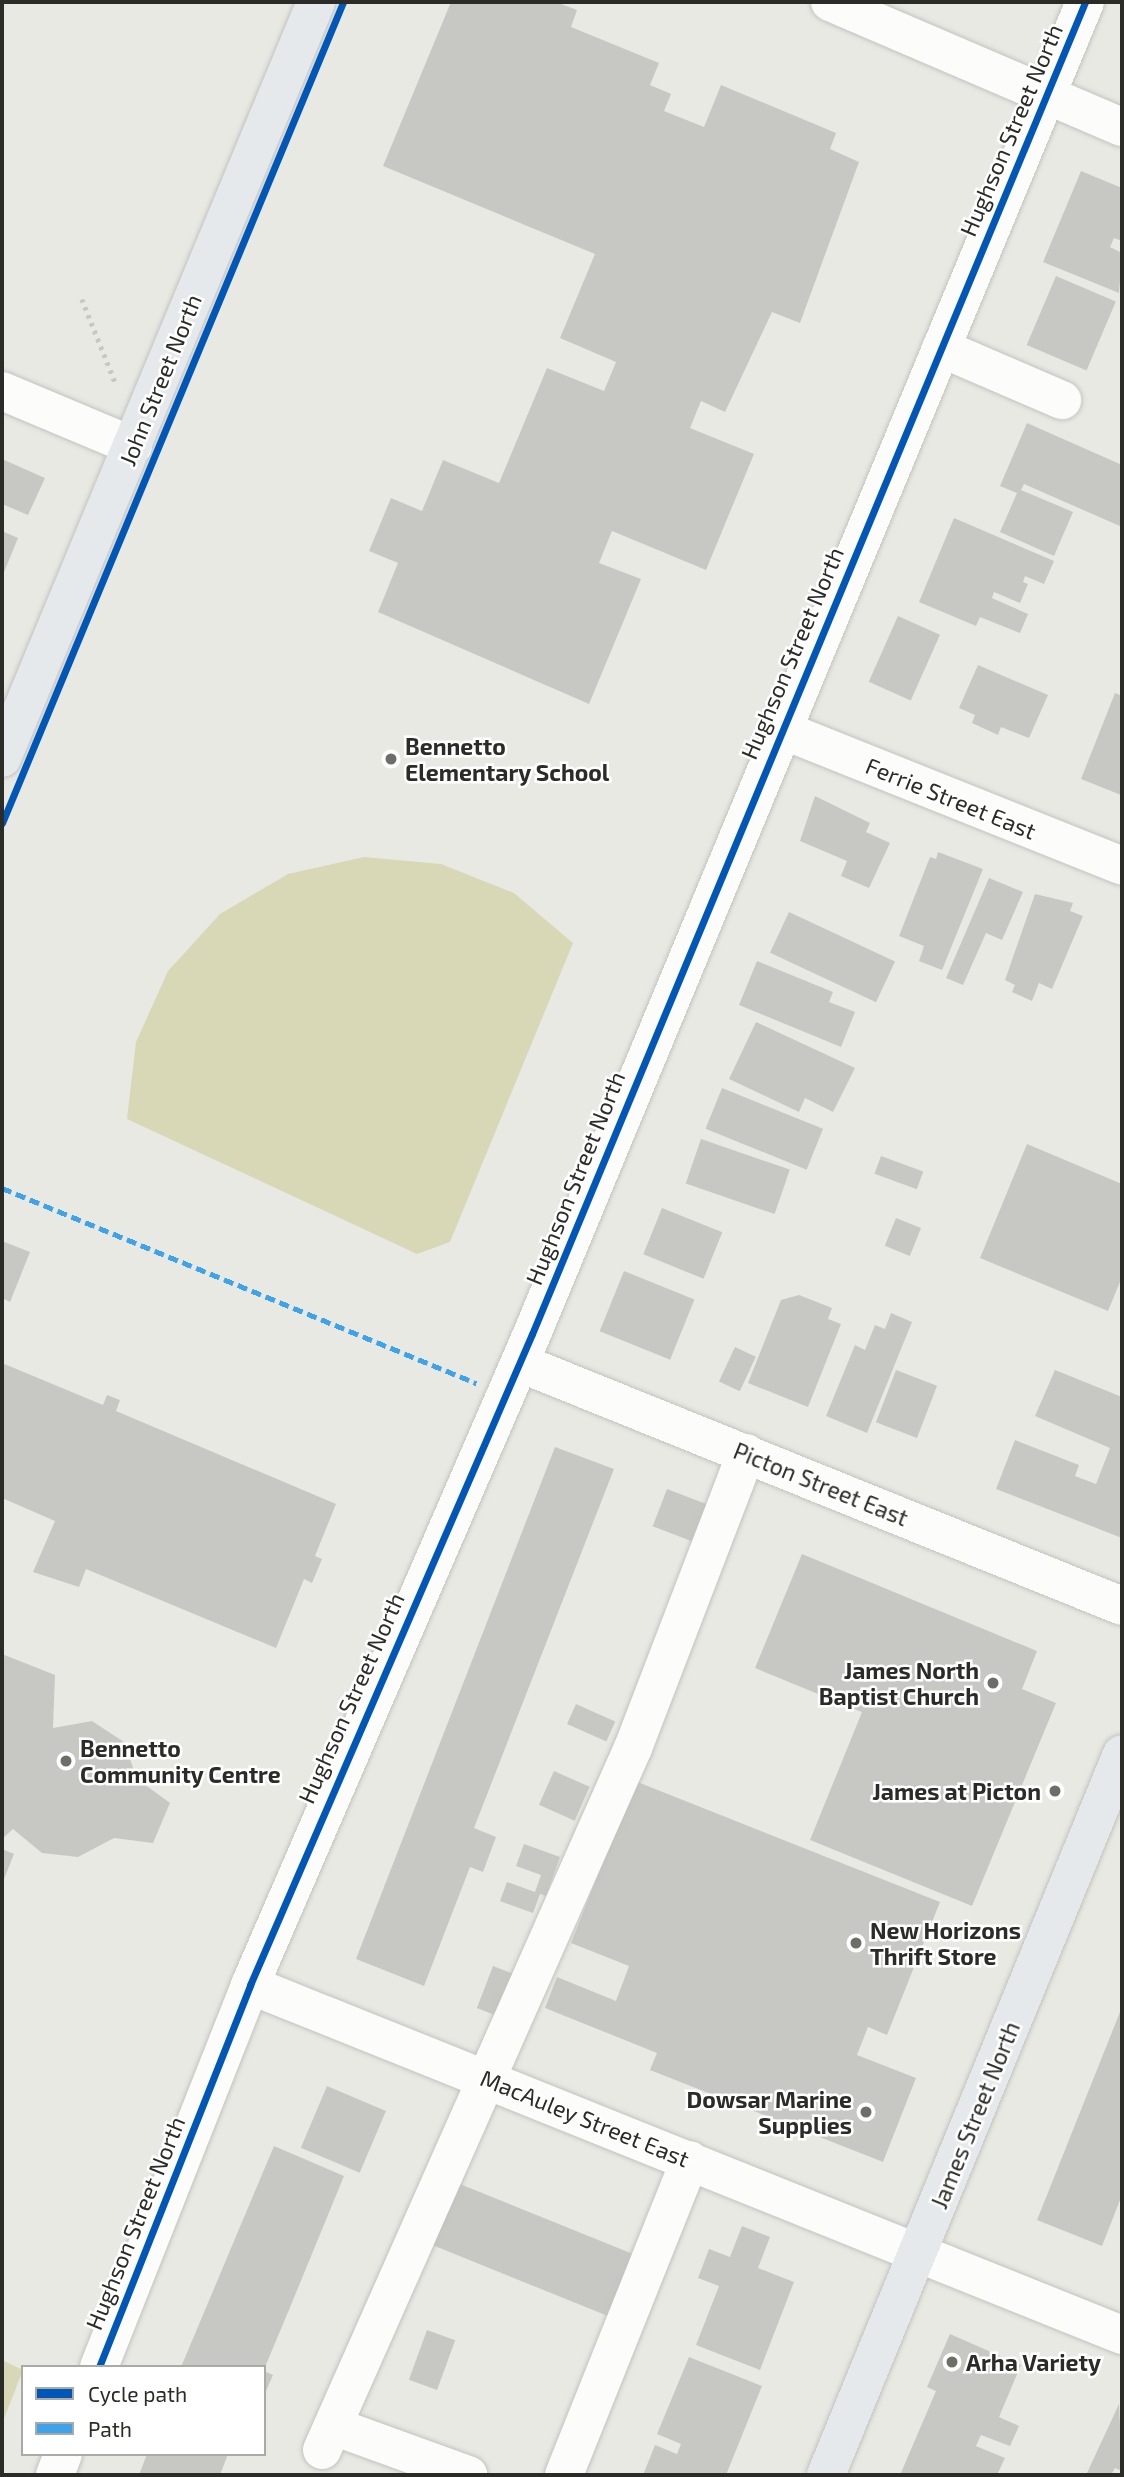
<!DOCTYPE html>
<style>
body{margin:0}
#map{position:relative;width:1124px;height:2477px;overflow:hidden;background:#e9e9e4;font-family:"Exo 2",sans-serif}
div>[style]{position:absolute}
.green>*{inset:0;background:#d8d8b7}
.building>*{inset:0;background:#c7c8c4;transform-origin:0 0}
.path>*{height:4.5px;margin-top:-2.25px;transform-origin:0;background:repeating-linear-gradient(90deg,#c7c7c6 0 3.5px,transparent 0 8.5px)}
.roads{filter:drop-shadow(0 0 2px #c2c3bf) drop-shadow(0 0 2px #c2c3bf)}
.minor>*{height:38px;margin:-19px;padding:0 19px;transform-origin:19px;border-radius:19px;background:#fcfcfb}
.major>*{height:38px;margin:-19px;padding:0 19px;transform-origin:19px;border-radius:19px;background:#e6e9ec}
.quiet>*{height:5px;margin-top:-2.5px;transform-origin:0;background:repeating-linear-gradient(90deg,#3ea3eb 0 10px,transparent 0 15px)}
.cycleway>*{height:7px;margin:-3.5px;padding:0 3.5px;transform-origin:3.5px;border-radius:3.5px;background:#0057b8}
.dots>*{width:19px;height:19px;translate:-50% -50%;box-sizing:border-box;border:4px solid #fff;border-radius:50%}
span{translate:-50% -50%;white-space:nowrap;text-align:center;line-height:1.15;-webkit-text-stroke:5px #fff;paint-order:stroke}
.street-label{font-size:23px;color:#2b2b27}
.poi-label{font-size:23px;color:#2b2b27;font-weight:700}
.left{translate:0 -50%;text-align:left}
.right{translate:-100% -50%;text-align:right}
.frame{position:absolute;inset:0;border:4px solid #2b2b27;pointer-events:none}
.legend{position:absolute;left:21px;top:2365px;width:245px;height:91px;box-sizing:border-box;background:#fff;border:2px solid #aaaaa9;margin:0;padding:9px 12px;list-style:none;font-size:21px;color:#2b2b27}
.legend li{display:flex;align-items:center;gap:14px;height:35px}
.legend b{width:35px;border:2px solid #aaaaa9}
</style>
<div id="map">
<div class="green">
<i style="clip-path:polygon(364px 857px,441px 864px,514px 893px,573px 943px,450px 1242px,417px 1254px,127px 1119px,136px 1042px,168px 971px,220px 914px,288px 874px)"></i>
<i style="clip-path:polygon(2px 2360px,23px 2370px,2px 2424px)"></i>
</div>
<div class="building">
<i style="clip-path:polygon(451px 2px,556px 2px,577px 10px,571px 27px,659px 63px,650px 85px,671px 94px,664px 111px,704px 127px,721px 85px,836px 133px,830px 149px,859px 162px,800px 323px,772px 312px,725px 412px,701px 401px,690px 428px,754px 454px,706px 570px,612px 531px,599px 563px,641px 579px,589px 704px,378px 612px,398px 563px,369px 551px,391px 498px,422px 511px,443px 460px,499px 483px,547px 368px,604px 391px,616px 362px,560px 338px,595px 254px,383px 166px)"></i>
<i style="clip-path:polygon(1081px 171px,1122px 188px,1122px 241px,1114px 238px,1110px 247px,1122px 253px,1119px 293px,1043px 262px)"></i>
<i style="left:1056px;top:276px;width:65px;height:75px;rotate:23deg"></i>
<i style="clip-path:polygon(1027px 423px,1122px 465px,1122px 527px,1024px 484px,1021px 490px,1073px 512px,1054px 556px,1000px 532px,1017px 493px,1000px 486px)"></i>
<i style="clip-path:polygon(2px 459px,45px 478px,28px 515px,2px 504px)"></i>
<i style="clip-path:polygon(954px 518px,1054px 561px,1044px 584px,1025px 576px,1023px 582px,1028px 584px,1020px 603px,994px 592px,992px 598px,1028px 614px,1020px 633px,980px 617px,976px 626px,919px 602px)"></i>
<i style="clip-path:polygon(2px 531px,18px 538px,2px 577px)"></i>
<i style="left:898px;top:616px;width:46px;height:72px;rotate:24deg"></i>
<i style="clip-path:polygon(978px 665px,1048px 695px,1029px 738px,1001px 727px,998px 735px,972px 723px,975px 715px,959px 708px)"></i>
<i style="clip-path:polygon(1115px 693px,1122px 696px,1121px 795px,1081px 779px)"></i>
<i style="clip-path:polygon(815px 796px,870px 823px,866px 832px,890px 843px,869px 888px,841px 876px,847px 861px,800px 841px)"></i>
<i style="clip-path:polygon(938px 852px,983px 869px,942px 970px,919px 961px,924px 946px,899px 936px,930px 857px,936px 859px)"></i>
<i style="clip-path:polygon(989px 878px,1023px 892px,1002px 940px,986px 933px,963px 985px,946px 978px)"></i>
<i style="clip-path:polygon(1035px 894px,1073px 903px,1070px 911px,1083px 916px,1052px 989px,1039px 983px,1032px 1001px,1012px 992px,1015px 985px,1005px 980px)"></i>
<i style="left:789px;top:912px;width:117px;height:45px;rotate:25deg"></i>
<i style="clip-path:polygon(757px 961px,833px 992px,829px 1002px,855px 1012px,841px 1047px,739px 1005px)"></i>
<i style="clip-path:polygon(756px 1022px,855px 1068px,833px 1112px,805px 1098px,799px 1112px,729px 1079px)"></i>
<i style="left:722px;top:1088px;width:109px;height:44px;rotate:22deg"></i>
<i style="left:701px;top:1139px;width:94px;height:47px;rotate:19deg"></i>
<i style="clip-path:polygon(1027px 1144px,1122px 1184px,1122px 1277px,1108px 1311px,980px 1258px)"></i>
<i style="left:881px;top:1156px;width:45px;height:19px;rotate:20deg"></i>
<i style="left:662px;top:1208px;width:65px;height:50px;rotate:22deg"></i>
<i style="left:896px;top:1218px;width:27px;height:30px;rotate:22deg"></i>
<i style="clip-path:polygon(2px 1241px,30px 1252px,10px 1302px,2px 1298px)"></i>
<i style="left:624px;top:1271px;width:76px;height:65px;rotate:22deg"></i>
<i style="clip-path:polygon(799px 1295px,832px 1308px,828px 1319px,841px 1324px,808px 1407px,748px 1383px,781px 1300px)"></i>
<i style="clip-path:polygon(891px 1313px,912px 1322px,867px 1433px,826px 1416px,855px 1345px,865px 1350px,875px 1325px,885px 1329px)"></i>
<i style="left:735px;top:1347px;width:23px;height:38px;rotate:25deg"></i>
<i style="clip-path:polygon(2px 1363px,103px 1405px,107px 1395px,120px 1400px,116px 1411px,336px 1504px,315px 1556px,322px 1559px,312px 1583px,304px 1579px,276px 1648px,86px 1569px,79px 1587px,33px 1572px,55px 1521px,2px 1498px)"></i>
<i style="left:896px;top:1370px;width:44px;height:56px;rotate:21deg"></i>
<i style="clip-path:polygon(1055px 1370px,1122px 1397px,1122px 1538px,996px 1489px,1015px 1440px,1079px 1465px,1075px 1476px,1096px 1484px,1110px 1448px,1035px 1416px)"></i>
<i style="clip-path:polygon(555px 1447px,614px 1469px,474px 1828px,496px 1837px,483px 1872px,470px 1867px,424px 1986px,356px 1959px)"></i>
<i style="left:667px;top:1489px;width:44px;height:40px;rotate:21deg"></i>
<i style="clip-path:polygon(802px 1554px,1037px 1651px,1022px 1689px,1056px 1703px,972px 1906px,810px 1840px,862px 1712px,755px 1668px)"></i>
<i style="clip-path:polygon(2px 1654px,55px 1675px,53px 1728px,92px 1721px,124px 1742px,137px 1779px,170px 1803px,153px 1843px,114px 1838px,78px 1857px,42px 1853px,13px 1829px,2px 1839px)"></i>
<i style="left:576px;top:1704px;width:43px;height:22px;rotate:24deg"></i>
<i style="left:554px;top:1771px;width:39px;height:37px;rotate:24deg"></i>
<i style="clip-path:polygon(635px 1781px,940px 1902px,887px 2035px,868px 2027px,857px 2055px,916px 2078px,883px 2162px,650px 2070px,657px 2053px,545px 2008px,557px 1977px,616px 2001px,629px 1966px,571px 1943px)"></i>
<i style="clip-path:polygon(524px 1844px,560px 1857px,546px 1896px,540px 1894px,533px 1913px,500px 1901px,507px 1882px,535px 1892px,541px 1875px,516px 1866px)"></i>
<i style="clip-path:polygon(2px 1849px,14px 1854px,2px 1884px)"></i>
<i style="left:493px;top:1966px;width:22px;height:45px;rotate:21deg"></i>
<i style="clip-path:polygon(1122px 2007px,1122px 2195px,1102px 2246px,1037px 2220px)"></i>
<i style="left:327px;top:2086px;width:64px;height:67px;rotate:23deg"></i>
<i style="clip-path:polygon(274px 2146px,344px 2176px,291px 2305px,265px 2367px,181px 2367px)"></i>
<i style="left:455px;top:2182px;width:196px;height:67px;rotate:22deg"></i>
<i style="clip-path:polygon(742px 2226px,770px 2237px,758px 2268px,794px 2282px,760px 2370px,696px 2345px,719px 2286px,698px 2278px,709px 2249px,730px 2257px)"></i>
<i style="left:427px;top:2330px;width:30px;height:53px;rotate:20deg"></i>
<i style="clip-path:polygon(950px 2334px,1021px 2365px,999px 2417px,1019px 2426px,1010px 2446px,981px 2435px,976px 2446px,1005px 2458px,997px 2475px,900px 2475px,936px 2391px,927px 2387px)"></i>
<i style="clip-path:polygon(689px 2357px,762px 2386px,726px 2475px,643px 2475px,655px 2445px,677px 2454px,681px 2444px,657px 2434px)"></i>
<i style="clip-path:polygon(264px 2371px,273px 2375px,264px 2396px)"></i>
<i style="clip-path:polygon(1119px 2404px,1122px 2471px,1115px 2468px,1111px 2475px,1086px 2475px)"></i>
<i style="clip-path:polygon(147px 2454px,228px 2454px,220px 2475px,139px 2475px)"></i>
</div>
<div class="path">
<i style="left:82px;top:299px;width:89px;rotate:68.3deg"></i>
</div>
<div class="roads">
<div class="minor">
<i style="left:830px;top:2px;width:318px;rotate:23.2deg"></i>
<i style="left:941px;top:348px;width:132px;rotate:23.3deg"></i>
<i style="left:2px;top:391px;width:142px;rotate:22.8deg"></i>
<i style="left:780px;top:729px;width:368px;rotate:21.8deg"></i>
<i style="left:520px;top:1363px;width:649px;rotate:21.98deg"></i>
<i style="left:250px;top:1985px;width:940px;rotate:21.87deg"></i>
<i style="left:99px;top:2367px;width:411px;rotate:-68.4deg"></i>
<i style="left:250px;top:1985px;width:709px;rotate:-66.58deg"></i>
<i style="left:532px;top:1334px;width:1442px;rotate:-67.45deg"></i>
<i style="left:333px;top:2426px;width:144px;rotate:19.9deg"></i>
<i style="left:322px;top:2450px;width:768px;rotate:-66.11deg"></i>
<i style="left:633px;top:1748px;width:316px;rotate:-69deg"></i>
<i style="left:55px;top:2475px;width:22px;rotate:-69deg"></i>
<i style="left:564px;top:2475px;width:339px;rotate:-68.2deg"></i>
</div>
<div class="major">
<i style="left:2px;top:758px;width:819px;rotate:-67.44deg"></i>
<i style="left:826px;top:2475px;width:779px;rotate:-67.68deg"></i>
</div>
</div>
<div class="quiet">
<i style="left:2px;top:1188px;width:513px;rotate:22.36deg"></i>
</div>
<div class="cycleway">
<i style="left:2px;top:823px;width:889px;rotate:-67.44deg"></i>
<i style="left:99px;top:2367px;width:411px;rotate:-68.4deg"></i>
<i style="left:250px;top:1985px;width:709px;rotate:-66.58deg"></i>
<i style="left:532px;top:1334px;width:1442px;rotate:-67.45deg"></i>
</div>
<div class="dots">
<i style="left:391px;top:759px;background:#6e6e69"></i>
<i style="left:993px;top:1683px;background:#6e6e69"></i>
<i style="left:66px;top:1761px;background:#6e6e69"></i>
<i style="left:1055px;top:1791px;background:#6e6e69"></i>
<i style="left:856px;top:1943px;background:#6e6e69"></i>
<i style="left:866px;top:2112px;background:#6e6e69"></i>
<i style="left:952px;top:2362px;background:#6e6e69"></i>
</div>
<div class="street-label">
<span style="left:1011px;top:130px;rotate:-67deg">Hughson Street North</span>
<span style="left:160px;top:380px;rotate:-68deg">John Street North</span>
<span style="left:792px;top:653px;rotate:-67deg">Hughson Street North</span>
<span style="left:951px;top:798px;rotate:22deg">Ferrie Street East</span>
<span style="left:575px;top:1178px;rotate:-68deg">Hughson Street North</span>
<span style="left:821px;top:1484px;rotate:22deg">Picton Street East</span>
<span style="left:351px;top:1698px;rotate:-66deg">Hughson Street North</span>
<span style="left:975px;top:2115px;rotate:-68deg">James Street North</span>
<span style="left:585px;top:2118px;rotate:22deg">MacAuley Street East</span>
<span style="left:135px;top:2223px;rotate:-68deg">Hughson Street North</span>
</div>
<div class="poi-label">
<span class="left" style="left:405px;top:759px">Bennetto<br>Elementary School</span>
<span class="right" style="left:979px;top:1683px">James North<br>Baptist Church</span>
<span class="left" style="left:80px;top:1761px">Bennetto<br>Community Centre</span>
<span class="right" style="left:1041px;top:1791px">James at Picton</span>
<span class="left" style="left:870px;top:1943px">New Horizons<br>Thrift Store</span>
<span class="right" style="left:852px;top:2112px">Dowsar Marine<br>Supplies</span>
<span class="left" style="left:966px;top:2362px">Arha Variety</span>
</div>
<div class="frame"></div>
<ul class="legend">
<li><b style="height:9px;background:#0057b8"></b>Cycle path</li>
<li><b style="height:9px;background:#3ea3eb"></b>Path</li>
</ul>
</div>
